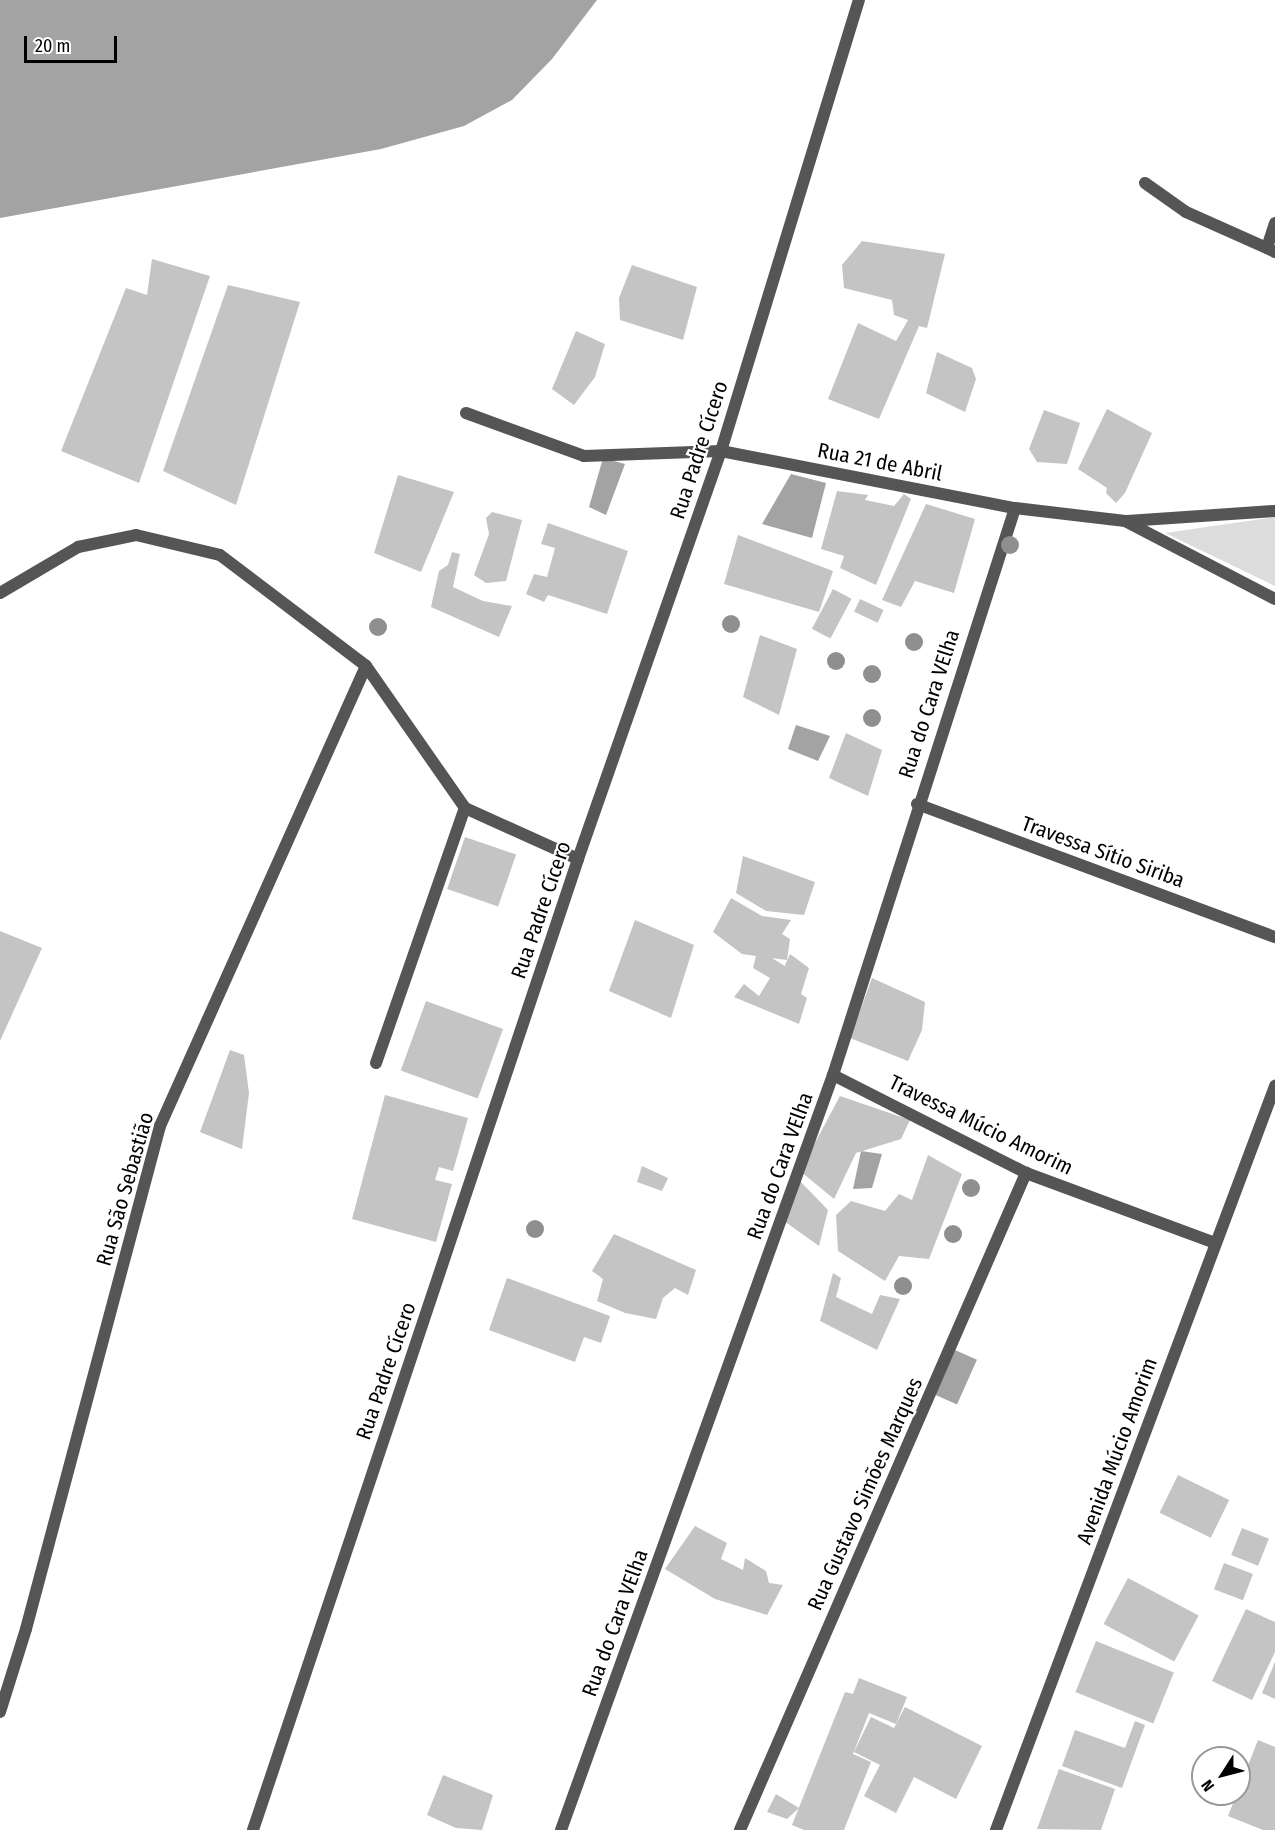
<!DOCTYPE html>
<meta charset="utf-8">
<style>
body{margin:0}
#map{position:relative;width:1275px;height:1830px;overflow:hidden;background:#fff;font-family:"Fira Sans Condensed",sans-serif}
div>[style]{position:absolute}
.green>*{inset:0;background:#dcdcdc}
.water>*{inset:0;background:#a3a3a3;transform-origin:0 0}
.building>*{inset:0;background:#c4c4c4;transform-origin:0 0}
.minor>*{height:12px;margin:-6px;padding:0 6px;transform-origin:6px;border-radius:6px;background:#555}
.tertiary>*{height:12px;margin:-6px;padding:0 6px;transform-origin:6px;border-radius:6px;background:#555}
.trees>*{width:18px;height:18px;margin:-9px;border-radius:50%;background:#8f8f8f}
span{translate:-50% -50%;white-space:nowrap;text-align:center;line-height:1.15;-webkit-text-stroke:4.5px #fff;paint-order:stroke}
.street-label{font-size:21px;color:#000}
.north{position:absolute;left:1191px;top:1746px;width:60px;height:60px;box-sizing:border-box;background:#fff;border:2px solid #999;border-radius:50%;rotate:234deg;font-size:16px;font-weight:700;line-height:24px;text-align:center;color:#000}
.north::after{content:'';display:block;margin:auto;width:21px;height:27px;background:#000;clip-path:polygon(50% 0,100% 100%,50% 72%,0 100%)}
.scale{position:absolute;left:24px;top:36px;width:93px;height:27px;box-sizing:border-box;border:3px solid #000;border-top:0;padding-left:8px;font-size:18px;line-height:21px;white-space:nowrap;color:#000;-webkit-text-stroke:4px #fff;paint-order:stroke}
</style>
<div id="map">
<div class="green">
<i style="clip-path:polygon(1275px 517px,1275px 586px,1165px 533px)"></i>
</div>
<div class="water">
<i style="clip-path:polygon(0 0,597px 0,552px 59px,512px 100px,464px 126px,381px 149px,0 218px)"></i>
<i style="clip-path:polygon(603px 458px,625px 464px,606px 515px,589px 507px)"></i>
<i style="clip-path:polygon(791px 474px,826px 483px,812px 538px,762px 524px)"></i>
<i style="clip-path:polygon(796px 725px,830px 736px,818px 761px,788px 749px)"></i>
<i style="clip-path:polygon(861px 1151px,882px 1154px,872px 1188px,853px 1189px)"></i>
<i style="left:955px;top:1350px;width:24px;height:49px;rotate:24deg"></i>
</div>
<div class="building">
<i style="clip-path:polygon(862px 241px,945px 254px,927px 328px,919px 326px,879px 419px,828px 399px,858px 323px,896px 341px,908px 320px,894px 315px,892px 300px,844px 288px,842px 265px)"></i>
<i style="clip-path:polygon(152px 259px,210px 276px,139px 483px,61px 451px,126px 288px,147px 295px)"></i>
<i style="clip-path:polygon(632px 265px,697px 287px,683px 340px,620px 320px,619px 298px)"></i>
<i style="clip-path:polygon(228px 285px,300px 302px,236px 505px,163px 471px)"></i>
<i style="clip-path:polygon(576px 331px,605px 344px,595px 377px,574px 405px,552px 389px)"></i>
<i style="clip-path:polygon(937px 352px,972px 368px,976px 379px,965px 412px,926px 393px)"></i>
<i style="clip-path:polygon(1107px 409px,1152px 433px,1125px 493px,1116px 503px,1106px 493px,1107px 488px,1078px 469px)"></i>
<i style="clip-path:polygon(1044px 410px,1080px 423px,1067px 464px,1037px 462px,1029px 449px)"></i>
<i style="clip-path:polygon(398px 475px,454px 492px,421px 572px,374px 553px)"></i>
<i style="clip-path:polygon(837px 491px,868px 495px,865px 500px,894px 506px,904px 494px,911px 499px,876px 585px,840px 568px,844px 556px,821px 549px)"></i>
<i style="clip-path:polygon(926px 504px,975px 519px,954px 593px,915px 581px,901px 607px,882px 600px)"></i>
<i style="clip-path:polygon(492px 512px,522px 520px,506px 581px,486px 583px,474px 575px,489px 534px,486px 518px)"></i>
<i style="clip-path:polygon(548px 523px,628px 551px,607px 614px,548px 595px,544px 602px,526px 594px,534px 574px,547px 577px,555px 548px,541px 544px)"></i>
<i style="clip-path:polygon(738px 535px,833px 571px,819px 612px,724px 584px)"></i>
<i style="clip-path:polygon(452px 552px,460px 554px,453px 587px,483px 601px,512px 606px,499px 637px,431px 607px,439px 571px,448px 565px)"></i>
<i style="left:833px;top:589px;width:21px;height:45px;rotate:28deg"></i>
<i style="left:860px;top:599px;width:26px;height:14px;rotate:25deg"></i>
<i style="clip-path:polygon(760px 635px,797px 649px,779px 715px,743px 697px)"></i>
<i style="clip-path:polygon(846px 733px,882px 750px,868px 796px,829px 778px)"></i>
<i style="left:465px;top:837px;width:54px;height:55px;rotate:19deg"></i>
<i style="clip-path:polygon(743px 856px,815px 882px,804px 915px,766px 911px,736px 893px)"></i>
<i style="clip-path:polygon(731px 898px,762px 916px,791px 920px,782px 934px,790px 939px,787px 960px,772px 958px,785px 966px,786px 963px,790px 954px,809px 968px,801px 994px,807px 998px,799px 1024px,734px 997px,744px 984px,759px 996px,770px 978px,753px 968px,756px 956px,742px 954px,713px 932px)"></i>
<i style="clip-path:polygon(635px 920px,694px 945px,671px 1018px,609px 991px)"></i>
<i style="clip-path:polygon(0 931px,42px 948px,0 1041px)"></i>
<i style="clip-path:polygon(872px 978px,925px 1002px,922px 1030px,908px 1061px,850px 1038px)"></i>
<i style="left:426px;top:1001px;width:82px;height:74px;rotate:20deg"></i>
<i style="clip-path:polygon(230px 1050px,244px 1055px,249px 1093px,242px 1149px,200px 1132px)"></i>
<i style="clip-path:polygon(385px 1095px,468px 1118px,453px 1171px,439px 1167px,435px 1180px,452px 1184px,436px 1242px,352px 1219px)"></i>
<i style="clip-path:polygon(840px 1096px,910px 1120px,901px 1139px,856px 1153px,834px 1199px,800px 1171px)"></i>
<i style="clip-path:polygon(928px 1155px,962px 1174px,929px 1259px,899px 1256px,885px 1281px,838px 1251px,836px 1215px,851px 1201px,885px 1211px,899px 1194px,912px 1200px)"></i>
<i style="clip-path:polygon(642px 1166px,668px 1178px,662px 1191px,637px 1182px)"></i>
<i style="clip-path:polygon(798px 1179px,828px 1210px,819px 1246px,784px 1221px)"></i>
<i style="clip-path:polygon(614px 1234px,696px 1270px,688px 1295px,675px 1288px,663px 1298px,656px 1319px,625px 1313px,597px 1301px,603px 1279px,592px 1271px)"></i>
<i style="clip-path:polygon(833px 1273px,841px 1278px,836px 1297px,872px 1314px,880px 1295px,900px 1299px,877px 1350px,820px 1321px)"></i>
<i style="clip-path:polygon(507px 1278px,610px 1316px,601px 1343px,584px 1337px,575px 1362px,489px 1330px)"></i>
<i style="left:1178px;top:1475px;width:57px;height:42px;rotate:26deg"></i>
<i style="clip-path:polygon(695px 1526px,727px 1543px,721px 1559px,743px 1570px,745px 1558px,766px 1571px,769px 1583px,783px 1585px,767px 1615px,715px 1599px,665px 1569px)"></i>
<i style="left:1242px;top:1528px;width:29px;height:29px;rotate:22deg"></i>
<i style="left:1224px;top:1563px;width:31px;height:28px;rotate:21deg"></i>
<i style="left:1128px;top:1578px;width:80px;height:52px;rotate:28deg"></i>
<i style="clip-path:polygon(1246px 1609px,1275px 1622px,1275px 1652px,1252px 1700px,1212px 1681px)"></i>
<i style="left:1096px;top:1641px;width:84px;height:55px;rotate:22deg"></i>
<i style="clip-path:polygon(1275px 1662px,1275px 1699px,1262px 1693px)"></i>
<i style="clip-path:polygon(859px 1678px,907px 1697px,896px 1724px,869px 1713px,853px 1754px,871px 1762px,844px 1830px,804px 1830px,792px 1825px,845px 1692px,853px 1694px)"></i>
<i style="clip-path:polygon(905px 1707px,982px 1746px,956px 1799px,914px 1777px,896px 1813px,864px 1796px,880px 1765px,854px 1752px,871px 1717px,894px 1728px)"></i>
<i style="clip-path:polygon(1135px 1721px,1145px 1725px,1122px 1788px,1062px 1766px,1075px 1730px,1125px 1748px)"></i>
<i style="clip-path:polygon(1258px 1740px,1275px 1747px,1275px 1830px,1263px 1830px,1228px 1816px)"></i>
<i style="clip-path:polygon(1059px 1769px,1115px 1789px,1101px 1830px,1037px 1829px)"></i>
<i style="clip-path:polygon(443px 1775px,493px 1795px,482px 1830px,456px 1828px,427px 1815px)"></i>
<i style="clip-path:polygon(776px 1794px,799px 1808px,787px 1819px,767px 1812px)"></i>
</div>
<div class="minor">
<i style="left:1145px;top:183px;width:50px;rotate:35.3deg"></i>
<i style="left:1186px;top:212px;width:89px;rotate:24deg"></i>
<i style="left:1275px;top:223px;width:26px;rotate:108deg"></i>
<i style="left:1267px;top:248px;width:9px;rotate:27deg"></i>
<i style="left:466px;top:413px;width:126px;rotate:20deg"></i>
<i style="left:584px;top:456px;width:137px;rotate:-2.1deg"></i>
<i style="left:721px;top:451px;width:299px;rotate:11deg"></i>
<i style="left:1015px;top:508px;width:111px;rotate:6.7deg"></i>
<i style="left:1125px;top:521px;width:169px;rotate:27.5deg"></i>
<i style="left:1127px;top:521px;width:148px;rotate:-3.9deg"></i>
<i style="left:0;top:593px;width:91px;rotate:-30.5deg"></i>
<i style="left:78px;top:547px;width:59px;rotate:-11.7deg"></i>
<i style="left:136px;top:535px;width:86px;rotate:13.4deg"></i>
<i style="left:220px;top:555px;width:183px;rotate:37.2deg"></i>
<i style="left:366px;top:666px;width:173px;rotate:55.1deg"></i>
<i style="left:465px;top:808px;width:124px;rotate:24.3deg"></i>
<i style="left:917px;top:804px;width:382px;rotate:20.4deg"></i>
<i style="left:376px;top:1063px;width:270px;rotate:-70.8deg"></i>
<i style="left:833px;top:1075px;width:216px;rotate:26.9deg"></i>
<i style="left:1026px;top:1173px;width:202px;rotate:20.3deg"></i>
<i style="left:0;top:1712px;width:87px;rotate:-72.6deg"></i>
<i style="left:26px;top:1629px;width:521px;rotate:-75.08deg"></i>
<i style="left:160px;top:1126px;width:504px;rotate:-65.88deg"></i>
<i style="left:253px;top:1830px;width:1024px;rotate:-71.49deg"></i>
<i style="left:578px;top:859px;width:432px;rotate:-70.7deg"></i>
<i style="left:721px;top:451px;width:472px;rotate:-73deg"></i>
<i style="left:561px;top:1830px;width:803px;rotate:-70.19deg"></i>
<i style="left:833px;top:1075px;width:595px;rotate:-72.2deg"></i>
<i style="left:740px;top:1830px;width:717px;rotate:-66.48deg"></i>
</div>
<div class="tertiary">
<i style="left:996px;top:1830px;width:795px;rotate:-69.44deg"></i>
</div>
<div class="trees">
<i style="left:1010px;top:545px"></i>
<i style="left:731px;top:624px"></i>
<i style="left:378px;top:627px"></i>
<i style="left:914px;top:642px"></i>
<i style="left:836px;top:661px"></i>
<i style="left:872px;top:674px"></i>
<i style="left:872px;top:718px"></i>
<i style="left:971px;top:1188px"></i>
<i style="left:535px;top:1229px"></i>
<i style="left:953px;top:1234px"></i>
<i style="left:903px;top:1286px"></i>
</div>
<div class="street-label">
<span style="left:699px;top:450px;rotate:-72deg">Rua Padre Cícero</span>
<span style="left:880px;top:462px;rotate:11deg">Rua 21 de Abril</span>
<span style="left:929px;top:704px;rotate:-72deg">Rua do Cara VElha</span>
<span style="left:1103px;top:852px;rotate:20deg">Travessa Sítio Siriba</span>
<span style="left:541px;top:910px;rotate:-71deg">Rua Padre Cícero</span>
<span style="left:981px;top:1125px;rotate:26deg">Travessa Múcio Amorim</span>
<span style="left:780px;top:1166px;rotate:-70deg">Rua do Cara VElha</span>
<span style="left:125px;top:1189px;rotate:-74deg">Rua São Sebastião</span>
<span style="left:386px;top:1371px;rotate:-71deg">Rua Padre Cícero</span>
<span style="left:1117px;top:1451px;rotate:-70deg">Avenida Múcio Amorim</span>
<span style="left:865px;top:1494px;rotate:-66deg">Rua Gustavo Simões Marques</span>
<span style="left:615px;top:1623px;rotate:-70deg">Rua do Cara VElha</span>
</div>
<div class="north">N</div>
<div class="scale">20 m</div>
</div>
